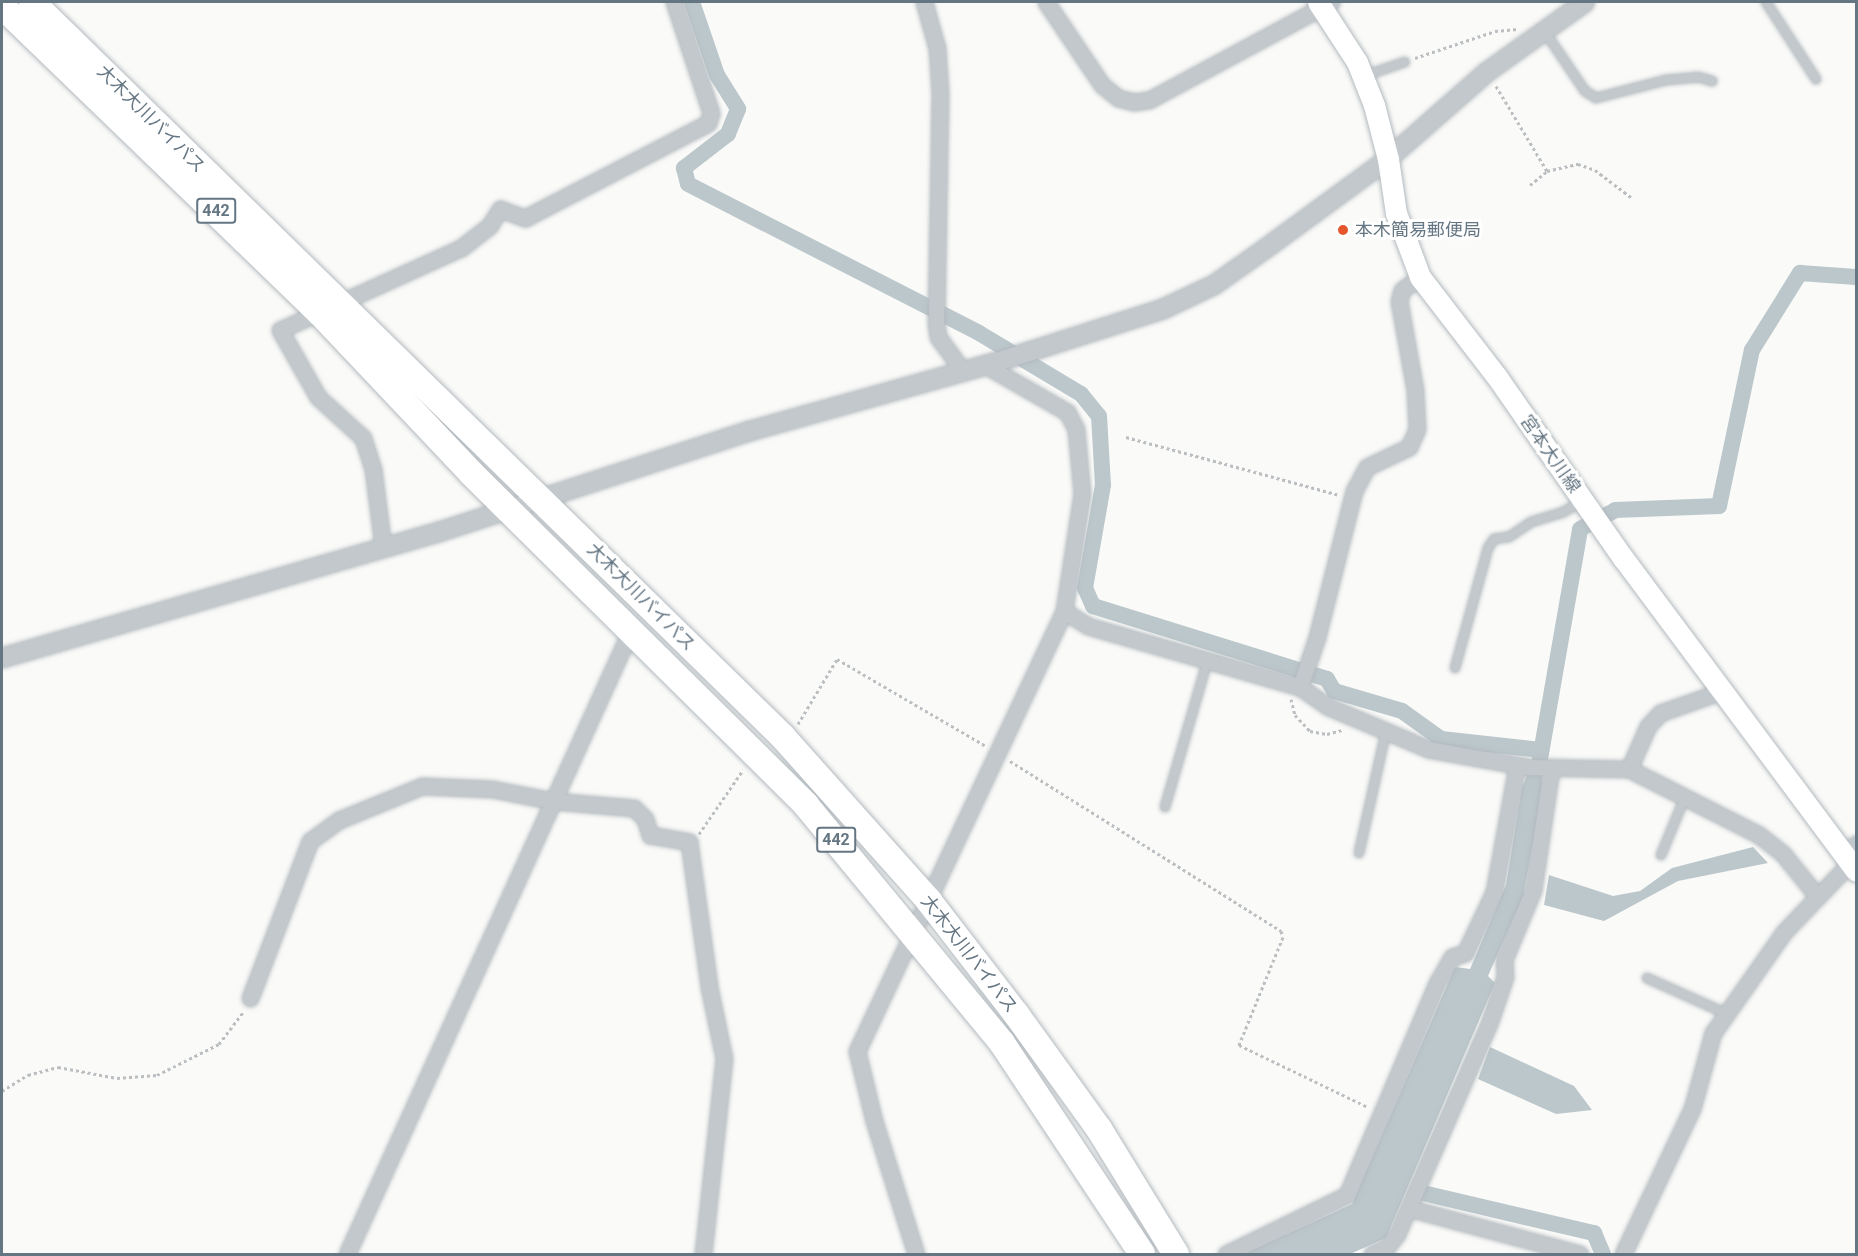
<!DOCTYPE html>
<meta charset="utf-8">
<style>
body{margin:0}
#map{position:relative;width:1858px;height:1256px;overflow:hidden;background:#fafaf8;font-family:Roboto,"Noto Sans JP",sans-serif}
div>[style]{position:absolute}
.water>*{inset:0;background:#bbc7cb}
.canal>*{height:16px;margin:-8px;padding:0 8px;transform-origin:8px;border-radius:8px;background:#bbc7cb}
.path>*{height:3px;margin-top:-1.5px;transform-origin:0;background:repeating-linear-gradient(90deg,#bbbfc2 0 3px,transparent 0 6px)}
.roads{filter:drop-shadow(0 0 2px #b3babf) drop-shadow(0 0 2px #b3babf)}
.service>*{height:8px;margin:-4px;padding:0 4px;transform-origin:4px;border-radius:4px;background:#c3c8cc}
.minor>*{height:15px;margin:-7.5px;padding:0 7.5px;transform-origin:7.5px;border-radius:7.5px;background:#c3c8cc}
.tertiary>*{height:18px;margin:-9px;padding:0 9px;transform-origin:9px;border-radius:9px;background:#c3c8cc}
.secondary>*{height:21px;margin:-10.5px;padding:0 10.5px;transform-origin:10.5px;border-radius:10.5px;background:#fff}
.trunk>*{height:26px;margin:-13px;padding:0 13px;transform-origin:13px;border-radius:13px;background:#fff}
.dots>*{width:16px;height:16px;translate:-50% -50%;box-sizing:border-box;border:3px solid #fff;border-radius:50%}
span{translate:-50% -50%;white-space:nowrap;text-align:center;line-height:1.15;-webkit-text-stroke:6px #fff;paint-order:stroke}
.shield-label span{padding:2px 4px;background:#fff;border:2px solid;border-radius:4px;-webkit-text-stroke-width:0}
.shield-label{font-size:16px;color:#657683;font-weight:700}
.street-label{font-size:18px;color:#657683}
.poi-label{font-size:18px;color:#657683}
.left{translate:0 -50%;text-align:left}
.frame{position:absolute;inset:0;border:3px solid #657683;pointer-events:none}
</style>
<div id="map">
<div class="water">
<i style="clip-path:polygon(1528px 773px,1541px 774px,1543px 788px,1523px 897px,1488px 976px,1495px 983px,1386px 1238px,1350px 1254px,1244px 1254px,1352px 1204px,1455px 967px,1470px 969px,1506px 885px,1522px 787px)"></i>
<i style="clip-path:polygon(1753px 847px,1768px 863px,1678px 881px,1604px 921px,1544px 905px,1549px 875px,1613px 896px,1640px 891px,1672px 868px)"></i>
<i style="clip-path:polygon(1490px 1047px,1574px 1086px,1592px 1110px,1556px 1114px,1478px 1079px)"></i>
</div>
<div class="canal">
<i style="left:692px;top:2px;width:77px;rotate:71.1deg"></i>
<i style="left:717px;top:75px;width:40px;rotate:58deg"></i>
<i style="left:738px;top:109px;width:27px;rotate:112deg"></i>
<i style="left:728px;top:134px;width:56px;rotate:142.3deg"></i>
<i style="left:684px;top:168px;width:16px;rotate:76deg"></i>
<i style="left:688px;top:184px;width:327px;rotate:27.1deg"></i>
<i style="left:979px;top:333px;width:119px;rotate:30.9deg"></i>
<i style="left:1081px;top:394px;width:28px;rotate:51deg"></i>
<i style="left:1099px;top:416px;width:69px;rotate:86.7deg"></i>
<i style="left:1103px;top:485px;width:105px;rotate:99.9deg"></i>
<i style="left:1085px;top:588px;width:20px;rotate:66deg"></i>
<i style="left:1093px;top:606px;width:245px;rotate:17.3deg"></i>
<i style="left:1327px;top:679px;width:14px;rotate:60deg"></i>
<i style="left:1334px;top:691px;width:71px;rotate:16.4deg"></i>
<i style="left:1402px;top:711px;width:48px;rotate:35.7deg"></i>
<i style="left:1441px;top:739px;width:101px;rotate:6.3deg"></i>
<i style="left:1540px;top:759px;width:233px;rotate:-80.1deg"></i>
<i style="left:1580px;top:529px;width:40px;rotate:-28deg"></i>
<i style="left:1615px;top:510px;width:104px;rotate:-2.2deg"></i>
<i style="left:1719px;top:506px;width:159px;rotate:-78.1deg"></i>
<i style="left:1752px;top:350px;width:91px;rotate:-58.1deg"></i>
<i style="left:1800px;top:273px;width:56px;rotate:4.1deg"></i>
<i style="left:1423px;top:1193px;width:176px;rotate:13.2deg"></i>
<i style="left:1594px;top:1233px;width:23px;rotate:67deg"></i>
</div>
<div class="path">
<i style="left:1415px;top:58px;width:84px;rotate:-18.6deg"></i>
<i style="left:1495px;top:31px;width:23px;rotate:-5deg"></i>
<i style="left:1496px;top:86px;width:99px;rotate:59deg"></i>
<i style="left:1530px;top:185px;width:22px;rotate:-39deg"></i>
<i style="left:1547px;top:171px;width:32px;rotate:-13deg"></i>
<i style="left:1578px;top:164px;width:18px;rotate:19deg"></i>
<i style="left:1595px;top:170px;width:46px;rotate:37.1deg"></i>
<i style="left:1126px;top:437px;width:221px;rotate:15.2deg"></i>
<i style="left:1291px;top:699px;width:16px;rotate:76deg"></i>
<i style="left:1295px;top:715px;width:22px;rotate:47deg"></i>
<i style="left:1310px;top:731px;width:17px;rotate:10deg"></i>
<i style="left:1327px;top:734px;width:16px;rotate:-15deg"></i>
<i style="left:798px;top:724px;width:76px;rotate:-59deg"></i>
<i style="left:837px;top:659px;width:173px;rotate:30.3deg"></i>
<i style="left:1010px;top:761px;width:320px;rotate:32.1deg"></i>
<i style="left:1281px;top:931px;width:6px;rotate:72deg"></i>
<i style="left:1283px;top:937px;width:117px;rotate:112.2deg"></i>
<i style="left:1239px;top:1045px;width:143px;rotate:25.7deg"></i>
<i style="left:699px;top:834px;width:78px;rotate:-55.5deg"></i>
<i style="left:2px;top:1091px;width:31px;rotate:-32deg"></i>
<i style="left:28px;top:1075px;width:31px;rotate:-15deg"></i>
<i style="left:58px;top:1067px;width:60px;rotate:10.6deg"></i>
<i style="left:117px;top:1078px;width:40px;rotate:-4.3deg"></i>
<i style="left:157px;top:1075px;width:69px;rotate:-26.6deg"></i>
<i style="left:219px;top:1044px;width:41px;rotate:-52.9deg"></i>
</div>
<div class="roads">
<div class="service">
<i style="left:1766px;top:2px;width:92px;rotate:57deg"></i>
<i style="left:1545px;top:32px;width:71px;rotate:55.9deg"></i>
<i style="left:1585px;top:91px;width:13px;rotate:32deg"></i>
<i style="left:1596px;top:98px;width:72px;rotate:-14.4deg"></i>
<i style="left:1666px;top:80px;width:32px;rotate:-5deg"></i>
<i style="left:1698px;top:77px;width:15px;rotate:16deg"></i>
<i style="left:1364px;top:76px;width:43px;rotate:-18.9deg"></i>
<i style="left:1455px;top:668px;width:124px;rotate:-74.6deg"></i>
<i style="left:1488px;top:548px;width:11px;rotate:-56deg"></i>
<i style="left:1494px;top:539px;width:15px;rotate:-8deg"></i>
<i style="left:1509px;top:537px;width:27px;rotate:-34deg"></i>
<i style="left:1531px;top:522px;width:34px;rotate:-17deg"></i>
<i style="left:1563px;top:512px;width:21px;rotate:-28deg"></i>
<i style="left:1165px;top:807px;width:151px;rotate:-73.8deg"></i>
<i style="left:1359px;top:853px;width:125px;rotate:-77.5deg"></i>
<i style="left:1661px;top:855px;width:63px;rotate:-67.5deg"></i>
<i style="left:1647px;top:978px;width:85px;rotate:24.2deg"></i>
</div>
<div class="minor">
<i style="left:924px;top:2px;width:48px;rotate:74.2deg"></i>
<i style="left:937px;top:48px;width:45px;rotate:86.2deg"></i>
<i style="left:940px;top:93px;width:230px;rotate:91deg"></i>
<i style="left:936px;top:323px;width:14px;rotate:82deg"></i>
<i style="left:938px;top:337px;width:42px;rotate:53.7deg"></i>
<i style="left:1046px;top:2px;width:100px;rotate:56deg"></i>
<i style="left:1102px;top:85px;width:21px;rotate:39deg"></i>
<i style="left:1118px;top:98px;width:16px;rotate:14deg"></i>
<i style="left:1134px;top:102px;width:15px;rotate:-8deg"></i>
<i style="left:1149px;top:100px;width:207px;rotate:-28.3deg"></i>
<i style="left:383px;top:547px;width:79px;rotate:-97.3deg"></i>
<i style="left:373px;top:469px;width:33px;rotate:-108deg"></i>
<i style="left:363px;top:438px;width:61px;rotate:-137.7deg"></i>
<i style="left:318px;top:397px;width:77px;rotate:-119.6deg"></i>
<i style="left:280px;top:330px;width:199px;rotate:-24.4deg"></i>
<i style="left:461px;top:248px;width:37px;rotate:-38deg"></i>
<i style="left:490px;top:225px;width:19px;rotate:-58deg"></i>
<i style="left:500px;top:209px;width:27px;rotate:20deg"></i>
<i style="left:525px;top:218px;width:206px;rotate:-27.4deg"></i>
<i style="left:708px;top:123px;width:10px;rotate:-73deg"></i>
<i style="left:711px;top:113px;width:117px;rotate:-108.4deg"></i>
<i style="left:1064px;top:611px;width:28px;rotate:32deg"></i>
<i style="left:1088px;top:626px;width:221px;rotate:16.1deg"></i>
<i style="left:1300px;top:687px;width:35px;rotate:35deg"></i>
<i style="left:1329px;top:707px;width:108px;rotate:23deg"></i>
<i style="left:1428px;top:749px;width:102px;rotate:10.2deg"></i>
<i style="left:1528px;top:767px;width:101px;rotate:1.1deg"></i>
<i style="left:1629px;top:769px;width:146px;rotate:26.9deg"></i>
<i style="left:1759px;top:835px;width:31px;rotate:38deg"></i>
<i style="left:1783px;top:854px;width:54px;rotate:51deg"></i>
<i style="left:1300px;top:687px;width:53px;rotate:-71.2deg"></i>
<i style="left:1317px;top:637px;width:151px;rotate:-75.8deg"></i>
<i style="left:1354px;top:491px;width:27px;rotate:-62deg"></i>
<i style="left:1367px;top:467px;width:47px;rotate:-25.5deg"></i>
<i style="left:1409px;top:447px;width:20px;rotate:-66deg"></i>
<i style="left:1417px;top:429px;width:39px;rotate:-93deg"></i>
<i style="left:1415px;top:390px;width:90px;rotate:-100.2deg"></i>
<i style="left:1399px;top:301px;width:11px;rotate:-75deg"></i>
<i style="left:1402px;top:290px;width:22px;rotate:-36deg"></i>
<i style="left:1629px;top:769px;width:47px;rotate:-66.2deg"></i>
<i style="left:1648px;top:726px;width:18px;rotate:-47deg"></i>
<i style="left:1660px;top:713px;width:66px;rotate:-19.5deg"></i>
<i style="left:1844px;top:855px;width:16px;rotate:-43deg"></i>
<i style="left:250px;top:998px;width:168px;rotate:-69.1deg"></i>
<i style="left:310px;top:841px;width:36px;rotate:-36deg"></i>
<i style="left:339px;top:820px;width:90px;rotate:-22.3deg"></i>
<i style="left:422px;top:786px;width:70px;rotate:2.5deg"></i>
<i style="left:492px;top:789px;width:62px;rotate:11.1deg"></i>
<i style="left:553px;top:801px;width:81px;rotate:4.9deg"></i>
<i style="left:634px;top:808px;width:16px;rotate:45deg"></i>
<i style="left:645px;top:819px;width:17px;rotate:73deg"></i>
<i style="left:650px;top:835px;width:40px;rotate:10deg"></i>
<i style="left:689px;top:842px;width:146px;rotate:82.1deg"></i>
<i style="left:709px;top:987px;width:73px;rotate:78.1deg"></i>
<i style="left:724px;top:1058px;width:197px;rotate:96.1deg"></i>
<i style="left:1408px;top:1208px;width:178px;rotate:15deg"></i>
<i style="left:347px;top:1254px;width:686px;rotate:-65.53deg"></i>
<i style="left:916px;top:1254px;width:139px;rotate:-107.5deg"></i>
<i style="left:874px;top:1121px;width:72px;rotate:-103.7deg"></i>
<i style="left:857px;top:1051px;width:486px;rotate:-64.8deg"></i>
<i style="left:1064px;top:611px;width:118px;rotate:-81.3deg"></i>
<i style="left:1082px;top:494px;width:65px;rotate:-95.3deg"></i>
<i style="left:1076px;top:429px;width:19px;rotate:-118deg"></i>
<i style="left:1067px;top:412px;width:95px;rotate:-150.2deg"></i>
<i style="left:1226px;top:1254px;width:135px;rotate:-26deg"></i>
<i style="left:1347px;top:1195px;width:230px;rotate:-67deg"></i>
<i style="left:1437px;top:983px;width:30px;rotate:-60deg"></i>
<i style="left:1452px;top:957px;width:14px;rotate:-17deg"></i>
<i style="left:1465px;top:953px;width:68px;rotate:-64.6deg"></i>
<i style="left:1494px;top:892px;width:129px;rotate:-79.7deg"></i>
<i style="left:1372px;top:1254px;width:17px;rotate:-25deg"></i>
<i style="left:1387px;top:1247px;width:16px;rotate:-52deg"></i>
<i style="left:1397px;top:1234px;width:232px;rotate:-66.4deg"></i>
<i style="left:1490px;top:1021px;width:46px;rotate:-71.2deg"></i>
<i style="left:1505px;top:977px;width:17px;rotate:-93deg"></i>
<i style="left:1504px;top:960px;width:76px;rotate:-67.5deg"></i>
<i style="left:1533px;top:890px;width:122px;rotate:-81.5deg"></i>
<i style="left:1623px;top:1254px;width:161px;rotate:-64.6deg"></i>
<i style="left:1692px;top:1109px;width:79px;rotate:-74.6deg"></i>
<i style="left:1713px;top:1033px;width:123px;rotate:-54.9deg"></i>
<i style="left:1784px;top:932px;width:97px;rotate:-46.3deg"></i>
</div>
<div class="tertiary">
<i style="left:2px;top:658px;width:455px;rotate:-16.1deg"></i>
<i style="left:439px;top:532px;width:327px;rotate:-18deg"></i>
<i style="left:750px;top:431px;width:256px;rotate:-15.6deg"></i>
<i style="left:997px;top:362px;width:174px;rotate:-17.7deg"></i>
<i style="left:1163px;top:309px;width:56px;rotate:-25.2deg"></i>
<i style="left:1214px;top:285px;width:62px;rotate:-35.2deg"></i>
<i style="left:1265px;top:249px;width:152px;rotate:-36.2deg"></i>
<i style="left:1388px;top:159px;width:132px;rotate:-41.3deg"></i>
<i style="left:1487px;top:72px;width:120px;rotate:-35.5deg"></i>
</div>
<div class="secondary">
<i style="left:1318px;top:2px;width:72px;rotate:57deg"></i>
<i style="left:1357px;top:62px;width:46px;rotate:68.4deg"></i>
<i style="left:1374px;top:105px;width:56px;rotate:75.5deg"></i>
<i style="left:1388px;top:159px;width:55px;rotate:81.6deg"></i>
<i style="left:1396px;top:213px;width:68px;rotate:69.4deg"></i>
<i style="left:1420px;top:277px;width:126px;rotate:52.4deg"></i>
<i style="left:1497px;top:377px;width:221px;rotate:55.2deg"></i>
<i style="left:1623px;top:558px;width:390px;rotate:53.3deg"></i>
</div>
<div class="trunk">
<i style="left:32px;top:2px;width:1051px;rotate:44.38deg"></i>
<i style="left:783px;top:737px;width:220px;rotate:48.3deg"></i>
<i style="left:929px;top:901px;width:143px;rotate:52.4deg"></i>
<i style="left:1016px;top:1014px;width:142px;rotate:54.2deg"></i>
<i style="left:1099px;top:1129px;width:147px;rotate:58.4deg"></i>
<i style="left:2px;top:6px;width:442px;rotate:44deg"></i>
<i style="left:320px;top:313px;width:221px;rotate:46.6deg"></i>
<i style="left:472px;top:474px;width:470px;rotate:44.7deg"></i>
<i style="left:806px;top:805px;width:308px;rotate:50.5deg"></i>
<i style="left:1002px;top:1043px;width:253px;rotate:56.4deg"></i>
</div>
</div>
<div class="dots">
<i style="left:1343px;top:230px;background:#e4572e"></i>
</div>
<div class="shield-label">
<span style="left:216px;top:211px">442</span>
<span style="left:836px;top:840px">442</span>
</div>
<div class="street-label">
<span style="left:151px;top:119px;rotate:45deg">大木大川バイパス</span>
<span style="left:1550px;top:454px;rotate:55deg">宮本大川線</span>
<span style="left:641px;top:597px;rotate:45deg">大木大川バイパス</span>
<span style="left:969px;top:954px;rotate:52deg">大木大川バイパス</span>
</div>
<div class="poi-label">
<span class="left" style="left:1355px;top:230px">本木簡易郵便局</span>
</div>
<div class="frame"></div>
</div>
